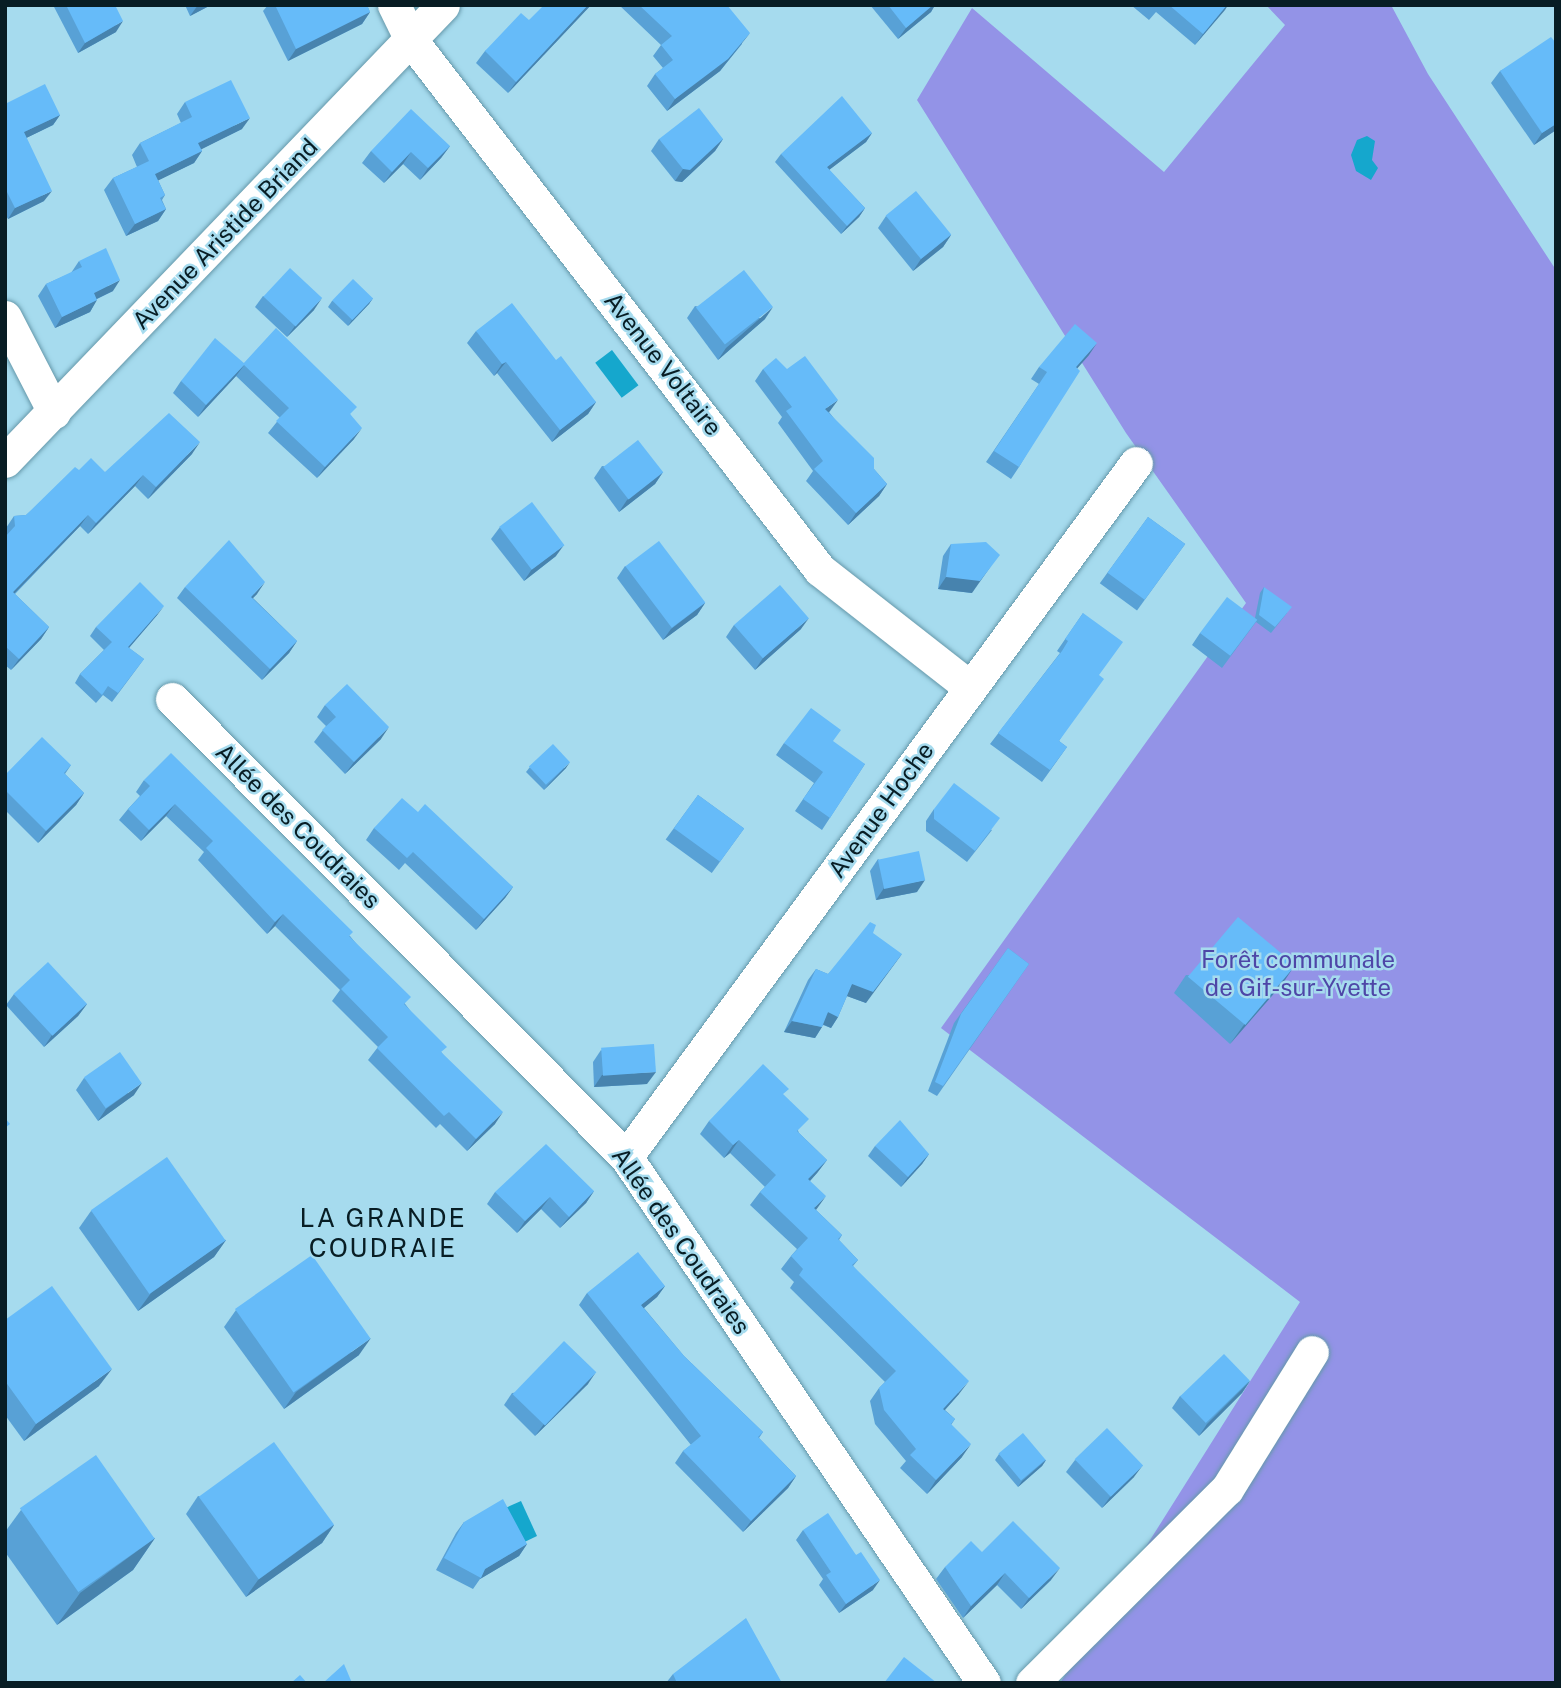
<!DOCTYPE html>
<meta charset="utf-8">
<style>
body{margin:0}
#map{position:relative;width:1561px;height:1688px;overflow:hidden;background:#a6dbee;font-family:"Public Sans",sans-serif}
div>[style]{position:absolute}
.forest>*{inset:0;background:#9393e7}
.water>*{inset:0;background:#15a7cd;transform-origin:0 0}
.roads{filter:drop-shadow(0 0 2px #6598aa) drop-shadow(0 0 2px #6598aa)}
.street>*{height:33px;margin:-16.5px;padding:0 16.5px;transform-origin:16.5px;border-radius:16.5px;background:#fff}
.wall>*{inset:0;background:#58a1d6;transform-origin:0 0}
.shaded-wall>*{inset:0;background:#4783ae}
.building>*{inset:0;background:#66bbf9;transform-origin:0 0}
span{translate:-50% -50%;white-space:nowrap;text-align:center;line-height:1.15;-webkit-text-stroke:5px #a6dbee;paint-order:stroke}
.street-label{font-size:24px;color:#081d24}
.park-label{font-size:24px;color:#4e46a7}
.neighbourhood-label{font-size:26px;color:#081d24;letter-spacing:2px}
.frame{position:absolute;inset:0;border:7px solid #081d24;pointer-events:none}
</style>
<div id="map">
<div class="forest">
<i style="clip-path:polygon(1266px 5px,1391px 5px,1428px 74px,1556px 270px,1556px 1683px,1060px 1683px,1300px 1302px,941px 1028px,1246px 603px,1126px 433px,917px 100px,972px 8px,1164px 172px,1285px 25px)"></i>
</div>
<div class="water">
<i style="clip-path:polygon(1367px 136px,1375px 141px,1372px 160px,1378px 168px,1371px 180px,1356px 171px,1351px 155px,1357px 140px)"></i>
<i style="left:612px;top:350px;width:44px;height:21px;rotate:53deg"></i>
<i style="clip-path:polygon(521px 1501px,537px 1536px,514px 1547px,503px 1509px)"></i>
</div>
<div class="roads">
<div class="street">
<i style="left:394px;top:5px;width:39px;rotate:64deg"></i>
<i style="left:411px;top:40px;width:669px;rotate:52.34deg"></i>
<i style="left:820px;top:570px;width:190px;rotate:38deg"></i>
<i style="left:5px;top:317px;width:107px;rotate:62.7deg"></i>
<i style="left:5px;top:461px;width:632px;rotate:-46.15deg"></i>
<i style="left:172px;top:699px;width:645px;rotate:45.25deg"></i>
<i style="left:626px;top:1157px;width:636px;rotate:55.76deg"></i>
<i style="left:626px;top:1157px;width:861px;rotate:-53.69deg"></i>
<i style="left:1032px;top:1683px;width:275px;rotate:-44.9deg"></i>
<i style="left:1227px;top:1489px;width:161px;rotate:-58.2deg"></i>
</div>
</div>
<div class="wall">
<i style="clip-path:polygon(53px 5px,115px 5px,116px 32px,78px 53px)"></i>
<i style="clip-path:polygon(185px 5px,211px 5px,190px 16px)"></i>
<i style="clip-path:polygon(268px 5px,367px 5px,370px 12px,362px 24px,288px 61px,263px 11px)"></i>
<i style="clip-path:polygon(591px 5px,508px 93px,476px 63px,485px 51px,529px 20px)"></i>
<i style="clip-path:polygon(619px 5px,727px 5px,742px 44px,720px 71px,667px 111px,647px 86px,655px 74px,663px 68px,653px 56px,661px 45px)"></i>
<i style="clip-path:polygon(870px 5px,935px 5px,931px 12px,898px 39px)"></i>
<i style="clip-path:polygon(1131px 5px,1228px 5px,1195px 45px,1156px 12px,1149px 20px)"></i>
<i style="clip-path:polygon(1556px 43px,1556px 130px,1534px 145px,1491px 83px,1500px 71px)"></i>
<i style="clip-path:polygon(185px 102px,242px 129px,201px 149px,202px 151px,194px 163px,158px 180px,165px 195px,162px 200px,166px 209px,158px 221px,126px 236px,104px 190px,113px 178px,137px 167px,132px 155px,140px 143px,181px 123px,177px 114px)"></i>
<i style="clip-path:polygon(5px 104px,60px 115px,53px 125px,26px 138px,44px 201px,8px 219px,5px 214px)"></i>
<i style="clip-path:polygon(872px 133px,866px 142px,829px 170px,865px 208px,859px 217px,841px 234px,775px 162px,781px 154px)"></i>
<i style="clip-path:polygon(659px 139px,723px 139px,715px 151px,682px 182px,675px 181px,651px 151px)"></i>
<i style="clip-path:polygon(450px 146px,441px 158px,420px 180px,403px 164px,384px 183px,362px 163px,371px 151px)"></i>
<i style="clip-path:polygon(886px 216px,951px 235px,943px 247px,913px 271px,878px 228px)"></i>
<i style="clip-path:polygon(79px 261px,113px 291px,97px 299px,90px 312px,55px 328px,38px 296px,46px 284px,71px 273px)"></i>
<i style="clip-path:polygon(263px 296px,314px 310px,287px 337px,255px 307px)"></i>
<i style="clip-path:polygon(373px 298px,369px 304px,348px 326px,328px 307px,332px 301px)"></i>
<i style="clip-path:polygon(695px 306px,765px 319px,718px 360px,687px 318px)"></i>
<i style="clip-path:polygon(476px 331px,596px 402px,588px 414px,552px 442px,497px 373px,494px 376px,467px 343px)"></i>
<i style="clip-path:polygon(1089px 355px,1077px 368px,1019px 467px,1011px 479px,986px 462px,1039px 384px,1031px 379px,1039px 367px)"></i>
<i style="clip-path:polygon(243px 363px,351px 415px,354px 439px,317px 478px,268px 433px,280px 418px,236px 376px,198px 417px,173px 393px,181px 381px)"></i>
<i style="clip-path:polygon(763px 369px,787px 369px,830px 411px,829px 412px,874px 469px,887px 484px,879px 496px,848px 525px,806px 481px,813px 471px,778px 423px,782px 417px,755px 381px)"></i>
<i style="clip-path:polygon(192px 454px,148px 499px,135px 486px,88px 534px,80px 526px,15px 594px,49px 627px,41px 639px,11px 670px,5px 665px,5px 537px,7px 535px,6px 528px,14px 516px,26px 515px,79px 470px,105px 472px)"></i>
<i style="clip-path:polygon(602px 466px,663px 472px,655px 484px,619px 512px,594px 478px)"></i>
<i style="left:1148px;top:517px;width:46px;height:82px;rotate:36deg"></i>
<i style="clip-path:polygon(500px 527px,556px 556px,524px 581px,491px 539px)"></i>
<i style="clip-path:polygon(951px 544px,972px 593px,938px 589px,943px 556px)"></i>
<i style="clip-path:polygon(625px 566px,705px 603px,697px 615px,663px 640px,617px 578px)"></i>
<i style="clip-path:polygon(185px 587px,257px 594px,253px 598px,297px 641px,289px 653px,262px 680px,177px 598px)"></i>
<i style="clip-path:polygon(1264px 587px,1287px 613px,1271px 633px,1256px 622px,1222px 668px,1192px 645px,1200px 633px,1255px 618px,1260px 593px)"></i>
<i style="clip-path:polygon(1083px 613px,1099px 675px,1059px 741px,1067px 747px,1042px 782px,990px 744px,1060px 653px,1057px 651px)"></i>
<i style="clip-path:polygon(158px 614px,129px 648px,144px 659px,112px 702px,103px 695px,96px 703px,75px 683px,80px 674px,104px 650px,90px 636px,96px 627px)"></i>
<i style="clip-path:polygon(734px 625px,801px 629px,755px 670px,726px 637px)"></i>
<i style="clip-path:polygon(325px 705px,381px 739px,345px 774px,314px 742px,326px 726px,317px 717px)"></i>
<i style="clip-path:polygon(784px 743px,865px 764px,822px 830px,795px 811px,814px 783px,776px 755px)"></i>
<i style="clip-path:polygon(71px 765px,65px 774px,84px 793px,76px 805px,38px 843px,5px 810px,5px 775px)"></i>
<i style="clip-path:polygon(530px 767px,566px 768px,544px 790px,526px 772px)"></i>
<i style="clip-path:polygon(144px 780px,350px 936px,406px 1005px,495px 1124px,467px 1151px,440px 1124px,436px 1128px,368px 1060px,378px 1047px,332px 1001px,340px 990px,275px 926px,267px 934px,198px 860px,204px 852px,166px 816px,141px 841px,119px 820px,128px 809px,140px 796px,136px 792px)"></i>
<i style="left:698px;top:795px;width:57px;height:55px;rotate:36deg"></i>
<i style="clip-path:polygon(934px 809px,992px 830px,967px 862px,926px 831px,926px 821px)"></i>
<i style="clip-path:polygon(418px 812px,513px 887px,505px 898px,476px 930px,405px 863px,399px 870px,366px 840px,374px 828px)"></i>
<i style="clip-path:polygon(878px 859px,917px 892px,876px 900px,870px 871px)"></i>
<i style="clip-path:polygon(873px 933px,866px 1003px,847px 996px,838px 1017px,831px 1028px,823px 1025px,815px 1038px,784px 1032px,808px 980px,816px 969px,828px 974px)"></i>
<i style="clip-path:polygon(1008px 948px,1029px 964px,937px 1096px,928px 1091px,954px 1023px)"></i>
<i style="clip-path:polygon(1186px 975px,1283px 983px,1230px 1044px,1174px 993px)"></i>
<i style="clip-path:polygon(14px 994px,87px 1004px,78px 1016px,44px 1047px,6px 1005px)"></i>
<i style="clip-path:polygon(601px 1050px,647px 1084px,594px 1087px,593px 1062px)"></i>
<i style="clip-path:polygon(84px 1078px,134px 1095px,98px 1121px,76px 1090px)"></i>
<i style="clip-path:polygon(784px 1096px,799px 1133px,827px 1160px,817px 1173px,810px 1181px,816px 1210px,842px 1235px,839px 1240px,858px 1260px,853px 1266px,959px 1394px,945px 1410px,955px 1419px,951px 1425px,962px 1457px,927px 1494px,900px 1468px,906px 1461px,875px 1424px,870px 1401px,879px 1388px,885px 1382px,790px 1288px,794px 1282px,781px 1269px,791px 1256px,797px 1249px,750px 1205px,760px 1192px,765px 1187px,730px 1153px,724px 1158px,700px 1134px,709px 1121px)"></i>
<i style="clip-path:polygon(875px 1146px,929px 1154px,922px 1164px,901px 1187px,868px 1156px)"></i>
<i style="clip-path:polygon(594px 1191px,586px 1203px,560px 1228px,541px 1209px,517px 1233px,487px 1204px,495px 1192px)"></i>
<i style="clip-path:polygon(91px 1211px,226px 1240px,214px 1257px,138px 1311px,79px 1228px)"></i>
<i style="clip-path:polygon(665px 1286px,657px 1297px,644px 1308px,684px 1356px,763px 1432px,759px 1438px,796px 1476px,788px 1488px,743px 1532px,675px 1463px,683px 1451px,691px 1445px,579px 1305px,587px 1293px)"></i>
<i style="clip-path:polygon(236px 1310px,359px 1355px,284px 1409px,224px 1327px)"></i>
<i style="clip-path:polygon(5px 1320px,99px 1386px,24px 1441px,5px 1415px)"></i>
<i style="clip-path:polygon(1250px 1381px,1242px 1393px,1199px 1436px,1172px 1408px,1180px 1396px)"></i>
<i style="clip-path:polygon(588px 1384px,535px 1436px,504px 1405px,512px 1393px)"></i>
<i style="clip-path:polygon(999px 1454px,1046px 1460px,1042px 1466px,1018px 1487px,995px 1460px)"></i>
<i style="clip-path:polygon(1075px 1460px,1134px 1477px,1102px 1508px,1066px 1472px)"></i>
<i style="clip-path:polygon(198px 1496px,334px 1525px,322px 1543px,246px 1597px,186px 1514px)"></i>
<i style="clip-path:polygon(21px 1510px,155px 1538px,133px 1570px,57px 1625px,5px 1552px,5px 1532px)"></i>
<i style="clip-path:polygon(464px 1522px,527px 1544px,519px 1556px,480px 1579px,473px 1589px,436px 1570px,456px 1533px)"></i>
<i style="clip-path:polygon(803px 1530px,856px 1555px,873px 1590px,839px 1613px,819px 1585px,823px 1579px,796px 1540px)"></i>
<i style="clip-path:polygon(982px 1552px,1051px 1580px,1021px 1609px,997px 1585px,963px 1618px,936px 1579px,945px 1567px)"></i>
<i style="clip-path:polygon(673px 1674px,782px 1683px,666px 1683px)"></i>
</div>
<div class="shaded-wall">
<i style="clip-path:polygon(198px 5px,211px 5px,190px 16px)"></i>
<i style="clip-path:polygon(588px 5px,591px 5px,508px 93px,516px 82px)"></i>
<i style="clip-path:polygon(933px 5px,935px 5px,931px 12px,898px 39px,906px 28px)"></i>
<i style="clip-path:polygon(1227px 5px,1228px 5px,1225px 10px,1195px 45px,1203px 34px)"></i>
<i style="clip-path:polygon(370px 12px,362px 24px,288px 61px,296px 49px)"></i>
<i style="clip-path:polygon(123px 21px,116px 32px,78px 53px,85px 43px)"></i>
<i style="clip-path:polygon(750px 33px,720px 71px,667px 111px,675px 99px)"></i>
<i style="clip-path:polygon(60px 115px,53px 125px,16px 143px,24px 132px)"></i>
<i style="clip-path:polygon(250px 118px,242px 129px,190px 155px,198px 143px)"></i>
<i style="clip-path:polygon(1556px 124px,1556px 130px,1534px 145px,1542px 133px)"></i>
<i style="clip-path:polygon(872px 133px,866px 142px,821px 176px,827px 167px)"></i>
<i style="clip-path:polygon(723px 139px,715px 151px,682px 182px,675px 181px,683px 169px)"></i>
<i style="clip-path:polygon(450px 146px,441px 158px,420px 180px,428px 168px)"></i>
<i style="clip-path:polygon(202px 151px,194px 163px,147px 186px,155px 174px)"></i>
<i style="clip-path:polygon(411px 152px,403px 164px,384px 183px,392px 172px)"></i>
<i style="clip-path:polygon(52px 191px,44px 201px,8px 219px,15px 208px)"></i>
<i style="clip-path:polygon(865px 208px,859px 217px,841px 234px,847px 226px)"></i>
<i style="clip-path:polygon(166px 209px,158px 221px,126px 236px,135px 224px)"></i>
<i style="clip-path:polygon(951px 235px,943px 247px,913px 271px,921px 259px)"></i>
<i style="clip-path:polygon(120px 280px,113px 291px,86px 304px,94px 293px)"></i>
<i style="clip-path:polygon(322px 298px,314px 310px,287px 337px,295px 326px)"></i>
<i style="clip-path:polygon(373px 298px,369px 304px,348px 326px,352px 320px)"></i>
<i style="clip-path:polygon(97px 300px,90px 312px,55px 328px,62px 317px)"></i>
<i style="clip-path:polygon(773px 307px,765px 319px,718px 360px,726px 348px)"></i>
<i style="clip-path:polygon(1097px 343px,1089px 355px,1068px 379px,1076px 367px)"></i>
<i style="clip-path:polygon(506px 362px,497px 373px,494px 376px,502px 364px)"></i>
<i style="clip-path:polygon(245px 364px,236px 376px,198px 417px,206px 405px)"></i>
<i style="clip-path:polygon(838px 400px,830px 411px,817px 421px,825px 409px)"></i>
<i style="clip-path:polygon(596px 402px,588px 414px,552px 442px,560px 430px)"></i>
<i style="clip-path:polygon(362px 428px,354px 439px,317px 478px,325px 467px)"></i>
<i style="clip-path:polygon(200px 442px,192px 454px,148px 499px,156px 487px)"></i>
<i style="clip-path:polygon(663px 472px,655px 484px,619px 512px,627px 500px)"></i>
<i style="clip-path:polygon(143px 475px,135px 486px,88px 534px,96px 523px)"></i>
<i style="clip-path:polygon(887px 484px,879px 496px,848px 525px,856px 513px)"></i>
<i style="clip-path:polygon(88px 515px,80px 526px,5px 603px,13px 592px)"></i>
<i style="clip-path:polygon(564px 545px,556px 556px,524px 581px,532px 569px)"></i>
<i style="clip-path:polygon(991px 566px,972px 593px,938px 589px,946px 577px)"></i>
<i style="clip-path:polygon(265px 582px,257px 594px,243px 608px,251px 597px)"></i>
<i style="clip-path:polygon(705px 603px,697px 615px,663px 640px,671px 629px)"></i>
<i style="clip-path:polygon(164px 606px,158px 614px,122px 656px,128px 647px)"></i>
<i style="clip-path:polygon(809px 618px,801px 629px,755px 670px,763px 658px)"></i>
<i style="clip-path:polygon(49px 627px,41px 639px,11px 670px,19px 659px)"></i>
<i style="clip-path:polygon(297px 641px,289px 653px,262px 680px,270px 669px)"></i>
<i style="clip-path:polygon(389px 727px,381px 739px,345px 774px,354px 762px)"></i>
<i style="clip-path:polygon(570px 762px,566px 768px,544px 790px,549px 784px)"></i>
<i style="clip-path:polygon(84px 793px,76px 805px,38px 843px,46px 831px)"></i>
<i style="clip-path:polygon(175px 804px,166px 816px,141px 841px,149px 830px)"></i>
<i style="clip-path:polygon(925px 880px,917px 892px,876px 900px,884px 888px)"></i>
<i style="clip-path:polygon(513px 887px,505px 898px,476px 930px,484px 919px)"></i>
<i style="clip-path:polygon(283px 914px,275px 926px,267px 934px,275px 922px)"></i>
<i style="clip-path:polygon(902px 954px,866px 1003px,844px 995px,852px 984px)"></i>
<i style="clip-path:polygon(1295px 965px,1283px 983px,1230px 1044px,1243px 1026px)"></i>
<i style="clip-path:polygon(87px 1004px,78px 1016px,44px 1047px,52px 1035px)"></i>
<i style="clip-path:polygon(828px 1012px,838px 1017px,831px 1028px,820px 1023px)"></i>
<i style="clip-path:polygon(792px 1021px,822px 1027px,815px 1038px,784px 1032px)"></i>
<i style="clip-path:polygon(656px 1072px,647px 1084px,594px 1087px,602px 1075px)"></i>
<i style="clip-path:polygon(142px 1083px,134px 1095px,98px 1121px,106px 1109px)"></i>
<i style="clip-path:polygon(503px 1112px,495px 1124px,467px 1151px,476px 1139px)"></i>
<i style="clip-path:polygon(739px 1140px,730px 1153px,724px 1158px,733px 1145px)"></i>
<i style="clip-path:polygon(929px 1154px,922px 1164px,901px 1187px,908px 1177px)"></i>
<i style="clip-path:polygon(827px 1160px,817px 1173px,799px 1193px,808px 1179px)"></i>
<i style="clip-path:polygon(594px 1191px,586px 1203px,560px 1228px,569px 1217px)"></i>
<i style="clip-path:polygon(826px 1196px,816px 1210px,804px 1222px,814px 1208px)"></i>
<i style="clip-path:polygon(550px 1197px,541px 1209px,517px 1233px,525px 1221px)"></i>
<i style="clip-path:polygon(226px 1240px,214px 1257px,138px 1311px,151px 1293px)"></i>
<i style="clip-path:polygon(665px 1286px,657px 1297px,633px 1317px,641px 1305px)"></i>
<i style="clip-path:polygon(371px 1338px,359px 1355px,284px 1409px,296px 1392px)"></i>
<i style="clip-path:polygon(112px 1369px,99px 1386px,24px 1441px,36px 1424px)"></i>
<i style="clip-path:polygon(596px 1372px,588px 1384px,535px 1436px,544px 1424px)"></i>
<i style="clip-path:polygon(969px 1381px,959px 1394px,934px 1422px,943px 1409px)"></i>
<i style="clip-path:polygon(1250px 1381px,1242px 1393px,1199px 1436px,1207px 1424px)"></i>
<i style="clip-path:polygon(971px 1444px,962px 1457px,927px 1494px,936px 1480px)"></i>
<i style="clip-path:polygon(1046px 1460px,1042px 1466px,1018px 1487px,1022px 1481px)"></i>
<i style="clip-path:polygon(1143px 1465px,1134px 1477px,1102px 1508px,1110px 1497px)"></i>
<i style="clip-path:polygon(796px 1476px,788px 1488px,743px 1532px,751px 1521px)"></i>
<i style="clip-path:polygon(334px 1525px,322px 1543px,246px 1597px,258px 1580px)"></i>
<i style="clip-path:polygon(155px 1538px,133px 1570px,57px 1625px,80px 1593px)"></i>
<i style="clip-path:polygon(527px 1544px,519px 1556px,480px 1579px,485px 1569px)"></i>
<i style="clip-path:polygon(1060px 1568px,1051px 1580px,1021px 1609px,1029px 1598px)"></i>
<i style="clip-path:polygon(1005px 1573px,997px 1585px,963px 1618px,971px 1606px)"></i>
<i style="clip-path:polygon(880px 1580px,873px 1590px,839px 1613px,846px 1604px)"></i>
</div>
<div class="building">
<i style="clip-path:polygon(66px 5px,115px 5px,123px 21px,85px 43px)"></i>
<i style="clip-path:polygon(275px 5px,367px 5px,370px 12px,296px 49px)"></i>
<i style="clip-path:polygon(544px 5px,588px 5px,516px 82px,485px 51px,521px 13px,529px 20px)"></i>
<i style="clip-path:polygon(639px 5px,727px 5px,750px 33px,728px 59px,675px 99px,655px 74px,673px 60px,661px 45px,672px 36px)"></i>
<i style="clip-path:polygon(888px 5px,933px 5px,906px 28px)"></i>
<i style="clip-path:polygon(1169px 5px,1227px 5px,1203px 34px)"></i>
<i style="clip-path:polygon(1551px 37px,1556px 43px,1556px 124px,1542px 133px,1500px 71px)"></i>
<i style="clip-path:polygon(231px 80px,250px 118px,198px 143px,202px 151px,155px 174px,165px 195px,160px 198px,166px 209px,135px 224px,113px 178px,149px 161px,140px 143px,192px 117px,185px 102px)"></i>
<i style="clip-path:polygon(45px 84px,60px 115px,24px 132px,52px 191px,15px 208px,5px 188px,5px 104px)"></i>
<i style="clip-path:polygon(842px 96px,872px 133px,827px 167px,865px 208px,847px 226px,781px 154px)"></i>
<i style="clip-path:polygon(699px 108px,723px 139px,690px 170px,683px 169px,659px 139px)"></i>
<i style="clip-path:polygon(411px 109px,450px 146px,428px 168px,411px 152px,392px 172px,371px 151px)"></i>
<i style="left:916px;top:191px;width:56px;height:39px;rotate:51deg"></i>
<i style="clip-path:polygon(106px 248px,120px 280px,94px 293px,97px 300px,62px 317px,46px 284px,82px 267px,79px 261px)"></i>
<i style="left:290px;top:268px;width:44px;height:39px;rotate:43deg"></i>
<i style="left:744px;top:270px;width:47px;height:61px;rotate:52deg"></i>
<i style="left:353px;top:279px;width:28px;height:30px;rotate:44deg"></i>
<i style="clip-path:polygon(512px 303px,556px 360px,561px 356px,596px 402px,560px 430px,506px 362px,502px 364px,476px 331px)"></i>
<i style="clip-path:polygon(1075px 324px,1097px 343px,1076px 367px,1080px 371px,1019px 467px,994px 451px,1047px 372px,1039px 367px)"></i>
<i style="clip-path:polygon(276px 328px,357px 407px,350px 414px,362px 428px,325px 467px,276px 421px,289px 408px,243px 364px)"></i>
<i style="clip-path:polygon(215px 338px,245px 364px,206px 405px,181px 381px)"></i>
<i style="clip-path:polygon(805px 356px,838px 400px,825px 409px,874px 458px,874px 469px,887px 484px,856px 513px,814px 469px,823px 461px,786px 411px,792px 407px,763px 369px,776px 358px,787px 369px)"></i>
<i style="clip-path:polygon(169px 413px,200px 442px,156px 487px,143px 475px,96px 523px,88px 515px,13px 592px,49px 627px,19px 659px,5px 646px,5px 537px,15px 526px,14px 516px,26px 515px,75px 467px,79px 470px,91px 458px,105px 472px)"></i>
<i style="left:638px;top:440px;width:41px;height:44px;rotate:52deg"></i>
<i style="left:532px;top:502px;width:54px;height:41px;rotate:53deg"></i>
<i style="left:1148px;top:517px;width:46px;height:69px;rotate:36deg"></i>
<i style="clip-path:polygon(229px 540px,265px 582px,251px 597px,297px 641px,270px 669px,185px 587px)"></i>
<i style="left:659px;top:541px;width:77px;height:42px;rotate:53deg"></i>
<i style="clip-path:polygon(986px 542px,1000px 555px,980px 581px,946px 577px,951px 544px)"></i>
<i style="clip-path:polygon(140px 582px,164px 606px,128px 647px,144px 659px,118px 693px,108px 686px,102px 695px,80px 674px,112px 642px,96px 627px)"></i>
<i style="left:780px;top:585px;width:44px;height:61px;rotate:49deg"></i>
<i style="clip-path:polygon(1264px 587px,1292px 607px,1275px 627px,1259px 615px)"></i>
<i style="left:1227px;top:597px;width:38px;height:45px;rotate:37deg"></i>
<i style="clip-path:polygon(1083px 613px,1123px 642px,1099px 675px,1104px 679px,1059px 741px,1067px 747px,1050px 770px,998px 733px,1062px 651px,1068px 641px,1065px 639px)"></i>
<i style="clip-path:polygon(347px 684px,389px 727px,354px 762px,322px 730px,336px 717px,325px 705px)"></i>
<i style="clip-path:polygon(811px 708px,841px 730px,833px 741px,865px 764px,830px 818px,803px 799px,823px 772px,784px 743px)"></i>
<i style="clip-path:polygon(42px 737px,71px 765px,64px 773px,84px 793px,46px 831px,5px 790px,5px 775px)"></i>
<i style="left:553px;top:744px;width:25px;height:33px;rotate:47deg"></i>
<i style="clip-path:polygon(171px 753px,353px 932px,349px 936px,411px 997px,404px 1004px,447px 1047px,441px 1052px,503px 1112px,476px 1139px,449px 1112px,444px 1116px,377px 1048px,388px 1037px,341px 989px,350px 980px,283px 914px,275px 922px,206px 848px,213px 841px,175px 804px,149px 830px,128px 809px,150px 786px,144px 780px)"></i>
<i style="clip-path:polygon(954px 783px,1000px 818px,975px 851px,934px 819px,934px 809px)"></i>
<i style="left:698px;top:795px;width:57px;height:41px;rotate:36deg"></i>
<i style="clip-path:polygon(402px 798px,418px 812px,425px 804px,513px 887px,484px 919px,413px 852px,407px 858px,374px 828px)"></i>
<i style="left:919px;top:851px;width:30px;height:42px;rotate:78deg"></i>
<i style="left:1238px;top:917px;width:75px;height:78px;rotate:40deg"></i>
<i style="clip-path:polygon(870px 922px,876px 925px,873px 933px,902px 954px,873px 992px,852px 984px,838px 1017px,828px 1012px,822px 1027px,792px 1021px,816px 969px,828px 974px)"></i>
<i style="clip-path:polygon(1008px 948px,1029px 964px,943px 1086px,935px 1082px,961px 1014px)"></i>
<i style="left:48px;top:962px;width:57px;height:47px;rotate:47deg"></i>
<i style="left:654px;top:1044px;width:28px;height:53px;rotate:86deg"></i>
<i style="left:120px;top:1052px;width:38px;height:44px;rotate:55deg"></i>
<i style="clip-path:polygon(763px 1064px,789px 1089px,783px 1094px,809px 1119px,797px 1131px,827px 1160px,808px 1179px,826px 1196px,814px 1208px,842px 1235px,838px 1239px,858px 1260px,852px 1265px,969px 1381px,943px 1409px,955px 1419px,951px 1424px,971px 1444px,936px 1480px,910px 1455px,916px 1449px,884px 1410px,879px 1388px,896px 1371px,799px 1275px,803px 1269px,791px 1256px,808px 1238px,760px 1192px,776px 1175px,739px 1140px,733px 1145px,709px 1121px)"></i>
<i style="clip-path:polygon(5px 1118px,10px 1124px,5px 1128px)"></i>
<i style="clip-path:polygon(900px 1120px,929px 1154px,908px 1177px,875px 1146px)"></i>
<i style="clip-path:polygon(546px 1144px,594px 1191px,569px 1217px,550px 1197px,525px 1221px,495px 1192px)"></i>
<i style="left:167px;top:1157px;width:102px;height:93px;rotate:55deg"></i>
<i style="clip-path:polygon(638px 1252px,665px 1286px,641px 1305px,684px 1356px,763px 1432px,758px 1437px,796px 1476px,751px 1521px,683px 1451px,701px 1436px,587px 1293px)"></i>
<i style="left:312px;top:1255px;width:102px;height:94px;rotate:55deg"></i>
<i style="clip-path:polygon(52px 1286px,112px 1369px,36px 1424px,5px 1381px,5px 1320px)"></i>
<i style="left:564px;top:1341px;width:45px;height:74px;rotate:44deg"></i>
<i style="left:1224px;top:1354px;width:37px;height:61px;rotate:46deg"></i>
<i style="left:1107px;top:1428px;width:52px;height:45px;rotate:46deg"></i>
<i style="left:1023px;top:1433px;width:35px;height:32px;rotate:50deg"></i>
<i style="left:274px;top:1442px;width:102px;height:93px;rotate:54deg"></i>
<i style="left:96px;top:1455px;width:102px;height:93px;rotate:55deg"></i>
<i style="clip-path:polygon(503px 1499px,527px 1544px,485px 1569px,481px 1578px,444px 1558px,464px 1522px)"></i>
<i style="clip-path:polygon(828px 1513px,856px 1555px,861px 1552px,880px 1580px,846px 1604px,826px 1575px,831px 1572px,803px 1530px)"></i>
<i style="clip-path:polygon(1013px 1521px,1060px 1568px,1029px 1598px,1005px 1573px,971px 1606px,945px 1567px,971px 1541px,982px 1552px)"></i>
<i style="clip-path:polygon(746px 1618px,782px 1683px,736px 1683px,735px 1681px,731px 1683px,677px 1683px,673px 1674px)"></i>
<i style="clip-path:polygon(904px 1657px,937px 1683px,884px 1683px)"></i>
<i style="clip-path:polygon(344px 1664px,352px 1683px,323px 1683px)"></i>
<i style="clip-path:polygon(300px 1675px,307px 1683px,291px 1683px)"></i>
</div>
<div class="street-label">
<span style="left:225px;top:234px;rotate:-46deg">Avenue Aristide Briand</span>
<span style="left:663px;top:364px;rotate:52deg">Avenue Voltaire</span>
<span style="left:881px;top:810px;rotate:-54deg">Avenue Hoche</span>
<span style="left:298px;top:826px;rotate:45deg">Allée des Coudraies</span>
<span style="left:681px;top:1241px;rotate:55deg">Allée des Coudraies</span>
</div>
<div class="park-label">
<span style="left:1298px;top:974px">Forêt communale<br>de Gif-sur-Yvette</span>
</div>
<div class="neighbourhood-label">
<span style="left:383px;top:1233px">LA GRANDE<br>COUDRAIE</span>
</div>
<div class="frame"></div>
</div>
